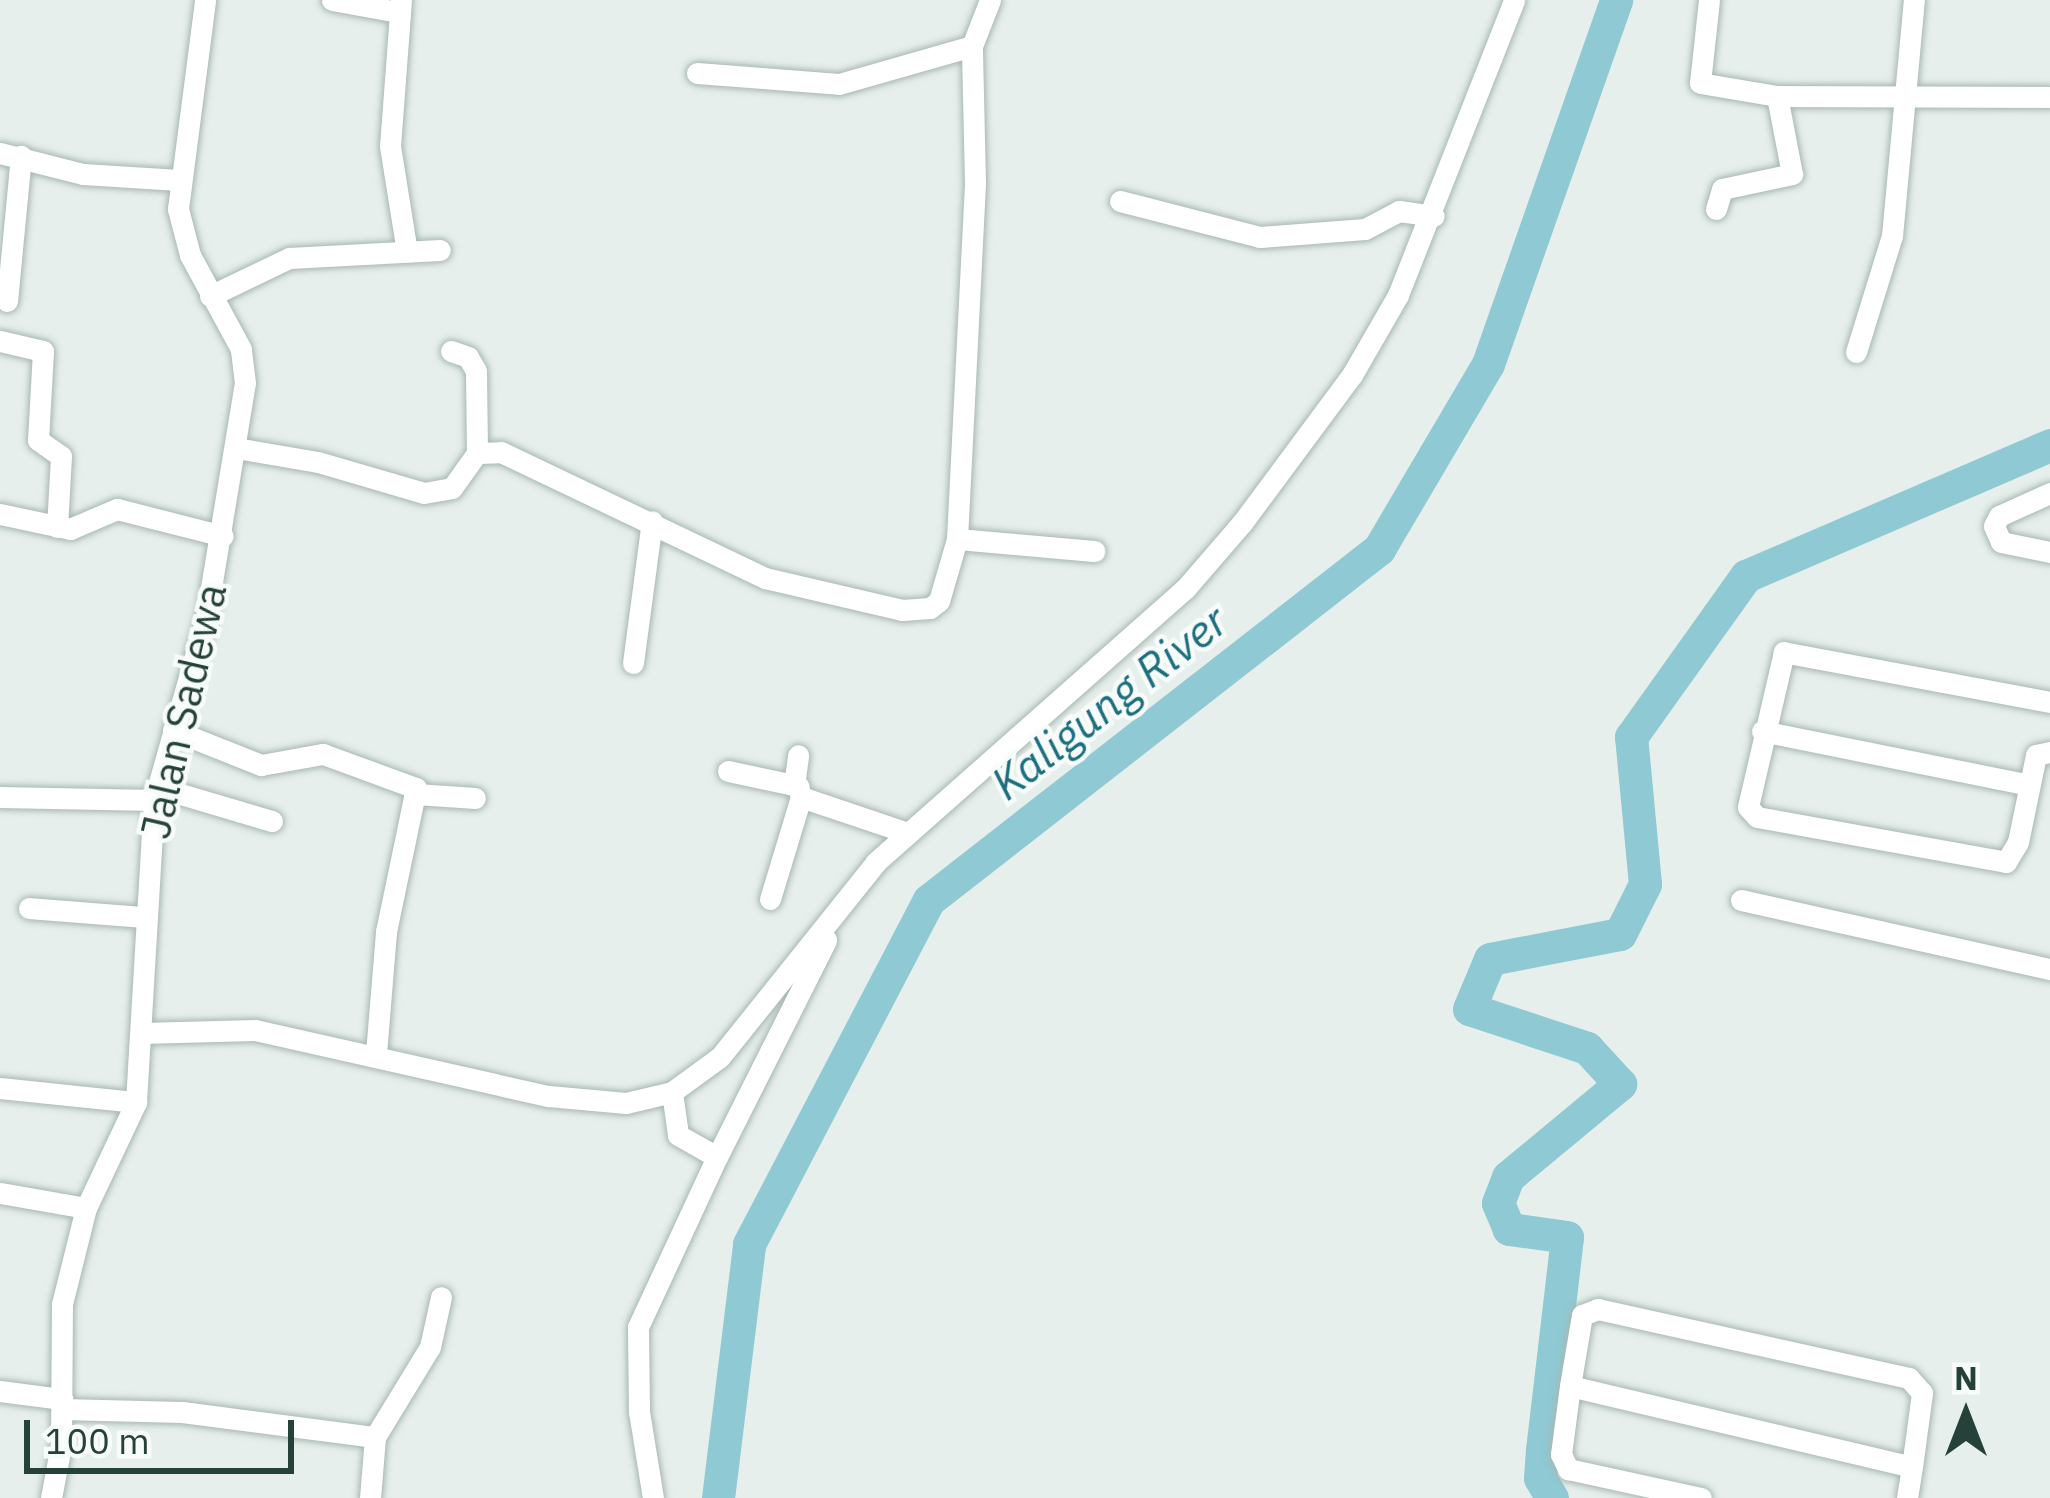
<!DOCTYPE html>
<style>
body{margin:0}
#map{position:relative;width:2050px;height:1498px;overflow:hidden;background:#e6efeb;font-family:"IBM Plex Sans",sans-serif}
div>[style]{position:absolute}
.river>*{height:33px;margin:-16.5px;padding:0 16.5px;transform-origin:16.5px;border-radius:16.5px;background:#8ec9d4}
.roads{filter:drop-shadow(0 0 3px #a8b8b2) drop-shadow(0 0 3px #a8b8b2)}
.minor>*{height:21px;margin:-10.5px;padding:0 10.5px;transform-origin:10.5px;border-radius:10.5px;background:#fff}
span{translate:-50% -50%;white-space:nowrap;text-align:center;line-height:1.15;-webkit-text-stroke:9px #f7fbf9;paint-order:stroke}
.street-label{font-size:42px;color:#24423a}
.water-label{font-size:45px;color:#1c6f80;font-style:italic}
.north{position:absolute;left:1906px;top:1354px;width:120px;height:120px;-webkit-text-stroke:9px #f7fbf9;paint-order:stroke;rotate:0deg;font-size:33px;font-weight:700;line-height:48px;text-align:center;color:#24423a}
.north::after{content:'';display:block;margin:auto;width:42px;height:54px;background:#24423a;clip-path:polygon(50% 0,100% 100%,50% 72%,0 100%)}
.scale{position:absolute;left:24px;top:1420px;width:270px;height:54px;box-sizing:border-box;border:6px solid #24423a;border-top:0;padding-left:15px;font-size:36px;line-height:42px;white-space:nowrap;color:#24423a;-webkit-text-stroke:9px #f7fbf9;paint-order:stroke}
</style>
<div id="map">
<div class="river">
<i style="left:718px;top:1498px;width:256px;rotate:-83deg"></i>
<i style="left:749px;top:1244px;width:388px;rotate:-62.4deg"></i>
<i style="left:929px;top:900px;width:571px;rotate:-37.95deg"></i>
<i style="left:1379px;top:549px;width:215px;rotate:-59.5deg"></i>
<i style="left:1488px;top:364px;width:386px;rotate:-70.6deg"></i>
<i style="left:1552px;top:1498px;width:23px;rotate:-121deg"></i>
<i style="left:1540px;top:1478px;width:28px;rotate:-86deg"></i>
<i style="left:1542px;top:1450px;width:214px;rotate:-83.3deg"></i>
<i style="left:1567px;top:1237px;width:59px;rotate:-172.1deg"></i>
<i style="left:1509px;top:1229px;width:28px;rotate:-113deg"></i>
<i style="left:1498px;top:1203px;width:28px;rotate:-69deg"></i>
<i style="left:1508px;top:1177px;width:146px;rotate:-39.7deg"></i>
<i style="left:1620px;top:1084px;width:49px;rotate:-132.5deg"></i>
<i style="left:1587px;top:1048px;width:124px;rotate:-161.7deg"></i>
<i style="left:1469px;top:1009px;width:54px;rotate:-67.2deg"></i>
<i style="left:1490px;top:959px;width:132px;rotate:-10.9deg"></i>
<i style="left:1620px;top:934px;width:56px;rotate:-63.4deg"></i>
<i style="left:1645px;top:884px;width:148px;rotate:-95.4deg"></i>
<i style="left:1631px;top:737px;width:198px;rotate:-54.5deg"></i>
<i style="left:1746px;top:576px;width:331px;rotate:-23.3deg"></i>
</div>
<div class="roads">
<div class="minor">
<i style="left:332px;top:0;width:67px;rotate:10.3deg"></i>
<i style="left:401px;top:0;width:146px;rotate:94.3deg"></i>
<i style="left:390px;top:146px;width:107px;rotate:80.9deg"></i>
<i style="left:1709px;top:0;width:83px;rotate:96.2deg"></i>
<i style="left:1700px;top:83px;width:78px;rotate:9.6deg"></i>
<i style="left:1777px;top:96px;width:272px;rotate:0.2deg"></i>
<i style="left:697px;top:73px;width:142px;rotate:4.4deg"></i>
<i style="left:839px;top:84px;width:138px;rotate:-15.9deg"></i>
<i style="left:0;top:153px;width:86px;rotate:14.2deg"></i>
<i style="left:83px;top:174px;width:96px;rotate:3.6deg"></i>
<i style="left:1120px;top:201px;width:145px;rotate:14.4deg"></i>
<i style="left:1260px;top:237px;width:105px;rotate:-4.4deg"></i>
<i style="left:1365px;top:229px;width:38px;rotate:-28deg"></i>
<i style="left:1399px;top:211px;width:35px;rotate:8deg"></i>
<i style="left:1716px;top:209px;width:21px;rotate:-73deg"></i>
<i style="left:1722px;top:189px;width:72px;rotate:-12.1deg"></i>
<i style="left:1792px;top:174px;width:79px;rotate:-100.9deg"></i>
<i style="left:210px;top:296px;width:88px;rotate:-25.7deg"></i>
<i style="left:289px;top:258px;width:151px;rotate:-3deg"></i>
<i style="left:7px;top:301px;width:146px;rotate:-84.5deg"></i>
<i style="left:0;top:341px;width:44px;rotate:13.1deg"></i>
<i style="left:43px;top:351px;width:89px;rotate:93.2deg"></i>
<i style="left:38px;top:440px;width:28px;rotate:35deg"></i>
<i style="left:61px;top:456px;width:71px;rotate:93.2deg"></i>
<i style="left:451px;top:351px;width:18px;rotate:19deg"></i>
<i style="left:468px;top:357px;width:16px;rotate:60deg"></i>
<i style="left:476px;top:371px;width:82px;rotate:89.3deg"></i>
<i style="left:1856px;top:352px;width:121px;rotate:-72.8deg"></i>
<i style="left:1892px;top:236px;width:237px;rotate:-84.7deg"></i>
<i style="left:236px;top:448px;width:83px;rotate:9.7deg"></i>
<i style="left:318px;top:462px;width:110px;rotate:16.3deg"></i>
<i style="left:424px;top:493px;width:28px;rotate:-10deg"></i>
<i style="left:452px;top:488px;width:43px;rotate:-54.5deg"></i>
<i style="left:477px;top:453px;width:24px;rotate:-2deg"></i>
<i style="left:501px;top:452px;width:293px;rotate:25.5deg"></i>
<i style="left:765px;top:578px;width:141px;rotate:13.1deg"></i>
<i style="left:902px;top:610px;width:28px;rotate:-4deg"></i>
<i style="left:930px;top:608px;width:11px;rotate:-38deg"></i>
<i style="left:939px;top:601px;width:65px;rotate:-73.8deg"></i>
<i style="left:957px;top:539px;width:356px;rotate:-87.1deg"></i>
<i style="left:975px;top:183px;width:137px;rotate:-91.3deg"></i>
<i style="left:972px;top:46px;width:49px;rotate:-68.6deg"></i>
<i style="left:2050px;top:493px;width:56px;rotate:155.7deg"></i>
<i style="left:1999px;top:516px;width:11px;rotate:117deg"></i>
<i style="left:1994px;top:526px;width:17px;rotate:66deg"></i>
<i style="left:2001px;top:542px;width:50px;rotate:11.5deg"></i>
<i style="left:0;top:514px;width:72px;rotate:12.1deg"></i>
<i style="left:70px;top:529px;width:51px;rotate:-23.1deg"></i>
<i style="left:117px;top:509px;width:109px;rotate:14.3deg"></i>
<i style="left:957px;top:539px;width:138px;rotate:5deg"></i>
<i style="left:633px;top:663px;width:143px;rotate:-82.4deg"></i>
<i style="left:2050px;top:702px;width:271px;rotate:-169.4deg"></i>
<i style="left:1784px;top:652px;width:159px;rotate:103.1deg"></i>
<i style="left:1748px;top:807px;width:13px;rotate:48deg"></i>
<i style="left:1757px;top:817px;width:253px;rotate:10.2deg"></i>
<i style="left:2006px;top:862px;width:23px;rotate:-59deg"></i>
<i style="left:2018px;top:842px;width:89px;rotate:-78.3deg"></i>
<i style="left:2036px;top:755px;width:14px;rotate:-12deg"></i>
<i style="left:173px;top:730px;width:95px;rotate:21.7deg"></i>
<i style="left:261px;top:765px;width:63px;rotate:-10.1deg"></i>
<i style="left:323px;top:754px;width:99px;rotate:20.1deg"></i>
<i style="left:416px;top:788px;width:147px;rotate:101.8deg"></i>
<i style="left:386px;top:932px;width:122px;rotate:94.7deg"></i>
<i style="left:1762px;top:731px;width:272px;rotate:11.4deg"></i>
<i style="left:728px;top:771px;width:72px;rotate:12.1deg"></i>
<i style="left:798px;top:786px;width:11px;rotate:75deg"></i>
<i style="left:794px;top:785px;width:30px;rotate:-82deg"></i>
<i style="left:157px;top:787px;width:120px;rotate:16.5deg"></i>
<i style="left:416px;top:794px;width:59px;rotate:3.9deg"></i>
<i style="left:0;top:797px;width:154px;rotate:1.1deg"></i>
<i style="left:770px;top:899px;width:107px;rotate:-73.1deg"></i>
<i style="left:801px;top:797px;width:110px;rotate:18.6deg"></i>
<i style="left:1741px;top:900px;width:317px;rotate:12.6deg"></i>
<i style="left:29px;top:908px;width:115px;rotate:4.5deg"></i>
<i style="left:141px;top:1033px;width:114px;rotate:-1.5deg"></i>
<i style="left:255px;top:1030px;width:301px;rotate:12.7deg"></i>
<i style="left:549px;top:1096px;width:77px;rotate:5.2deg"></i>
<i style="left:626px;top:1103px;width:47px;rotate:-13.4deg"></i>
<i style="left:672px;top:1092px;width:59px;rotate:-36.1deg"></i>
<i style="left:720px;top:1057px;width:250px;rotate:-51.3deg"></i>
<i style="left:876px;top:862px;width:412px;rotate:-41.5deg"></i>
<i style="left:1185px;top:589px;width:87px;rotate:-49.2deg"></i>
<i style="left:1242px;top:523px;width:184px;rotate:-53.4deg"></i>
<i style="left:1352px;top:375px;width:92px;rotate:-60.1deg"></i>
<i style="left:1398px;top:295px;width:317px;rotate:-68.5deg"></i>
<i style="left:0;top:1088px;width:137px;rotate:5.9deg"></i>
<i style="left:717px;top:1157px;width:243px;rotate:-63.3deg"></i>
<i style="left:0;top:1193px;width:87px;rotate:9.9deg"></i>
<i style="left:1570px;top:1386px;width:69px;rotate:97.5deg"></i>
<i style="left:1561px;top:1454px;width:17px;rotate:65deg"></i>
<i style="left:1568px;top:1469px;width:136px;rotate:12.3deg"></i>
<i style="left:0;top:1391px;width:63px;rotate:7.4deg"></i>
<i style="left:62px;top:1409px;width:120px;rotate:1.4deg"></i>
<i style="left:182px;top:1412px;width:195px;rotate:7.4deg"></i>
<i style="left:375px;top:1437px;width:105px;rotate:-58.6deg"></i>
<i style="left:430px;top:1347px;width:51px;rotate:-77.6deg"></i>
<i style="left:51px;top:1498px;width:54px;rotate:-79.3deg"></i>
<i style="left:61px;top:1445px;width:141px;rotate:-89.6deg"></i>
<i style="left:62px;top:1304px;width:99px;rotate:-76deg"></i>
<i style="left:86px;top:1208px;width:117px;rotate:-64.7deg"></i>
<i style="left:136px;top:1102px;width:303px;rotate:-86.6deg"></i>
<i style="left:154px;top:800px;width:189px;rotate:-74.1deg"></i>
<i style="left:206px;top:618px;width:238px;rotate:-80.6deg"></i>
<i style="left:245px;top:383px;width:34px;rotate:-97deg"></i>
<i style="left:241px;top:349px;width:107px;rotate:-118.5deg"></i>
<i style="left:190px;top:255px;width:48px;rotate:-104.6deg"></i>
<i style="left:178px;top:209px;width:211px;rotate:-82.6deg"></i>
<i style="left:370px;top:1498px;width:61px;rotate:-85.3deg"></i>
<i style="left:653px;top:1498px;width:87px;rotate:-99.2deg"></i>
<i style="left:639px;top:1412px;width:85px;rotate:-90.7deg"></i>
<i style="left:638px;top:1327px;width:187px;rotate:-65.1deg"></i>
<i style="left:717px;top:1157px;width:45px;rotate:-150.6deg"></i>
<i style="left:678px;top:1135px;width:43px;rotate:-97.9deg"></i>
<i style="left:1907px;top:1498px;width:31px;rotate:-81deg"></i>
<i style="left:1912px;top:1467px;width:75px;rotate:-82.3deg"></i>
<i style="left:1922px;top:1393px;width:20px;rotate:-131deg"></i>
<i style="left:1909px;top:1378px;width:319px;rotate:-167.5deg"></i>
<i style="left:1598px;top:1309px;width:17px;rotate:159deg"></i>
<i style="left:1582px;top:1315px;width:72px;rotate:99.6deg"></i>
<i style="left:1570px;top:1386px;width:351px;rotate:13.3deg"></i>
</div>
</div>
<div class="street-label">
<span style="left:183px;top:711px;rotate:-77deg">Jalan Sadewa</span>
</div>
<div class="water-label">
<span style="left:1109px;top:702px;rotate:-38deg">Kaligung River</span>
</div>
<div class="north">N</div>
<div class="scale">100 m</div>
</div>
